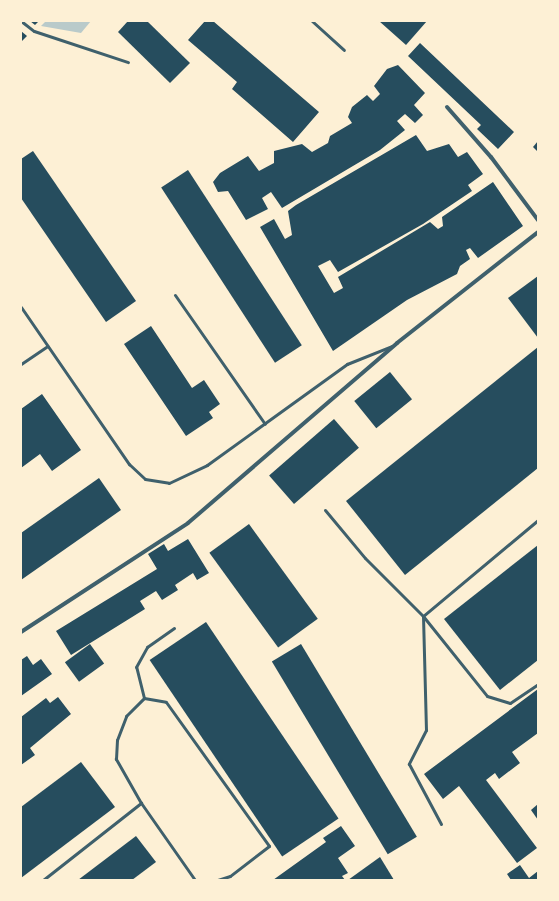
<!DOCTYPE html>
<style>
body{margin:0}
#map{position:relative;width:559px;height:901px;overflow:hidden;background:#fdf0d5;font-family:"Exo 2",sans-serif}
div>[style]{position:absolute}
.green>*{inset:0;background:#b9caca}
.building>*{inset:0;background:#264d5e;transform-origin:0 0}
.service>*{height:3px;margin:-1.5px;padding:0 1.5px;transform-origin:1.5px;border-radius:1.5px;background:#3f606c}
.minor>*{height:4px;margin:-2px;padding:0 2px;transform-origin:2px;border-radius:2px;background:#3f606c}
span{translate:-50% -50%;white-space:nowrap;text-align:center;line-height:1.15;-webkit-text-stroke:3.5px #fdf0d5;paint-order:stroke}
.frame{position:absolute;inset:0;border:22px solid #fdf0d5;pointer-events:none}
</style>
<div id="map">
<div class="green">
<i style="clip-path:polygon(46px 21px,91px 21px,81px 33px,41px 26px)"></i>
</div>
<div class="building">
<i style="clip-path:polygon(30px 21px,39px 21px,35px 25px)"></i>
<i style="clip-path:polygon(128px 21px,147px 21px,190px 63px,170px 83px,118px 32px)"></i>
<i style="clip-path:polygon(205px 21px,213px 21px,319px 112px,293px 142px,232px 89px,237px 82px,188px 40px)"></i>
<i style="clip-path:polygon(379px 21px,427px 21px,406px 45px)"></i>
<i style="clip-path:polygon(21px 31px,27px 36px,21px 42px)"></i>
<i style="clip-path:polygon(420px 43px,514px 132px,498px 149px,477px 129px,481px 125px,408px 56px)"></i>
<i style="clip-path:polygon(398px 65px,425px 93px,414px 105px,423px 115px,415px 123px,405px 114px,397px 121px,405px 130px,380px 150px,282px 208px,271px 192px,262px 198px,268px 209px,246px 220px,228px 191px,218px 192px,213px 182px,220px 173px,248px 156px,259px 171px,274px 163px,274px 151px,302px 144px,312px 152px,328px 143px,330px 136px,352px 123px,348px 117px,352px 107px,367px 95px,373px 101px,380px 94px,374px 86px,387px 69px)"></i>
<i style="clip-path:polygon(416px 135px,427px 151px,449px 144px,458px 157px,467px 152px,483px 174px,468px 185px,472px 191px,423px 224px,338px 272px,330px 260px,318px 266px,334px 293px,343px 288px,338px 277px,430px 222px,438px 229px,443px 226px,442px 217px,493px 182px,523px 226px,478px 258px,470px 248px,466px 250px,470px 259px,460px 266px,457px 274px,407px 300px,333px 351px,260px 227px,274px 219px,285px 239px,292px 235px,288px 211px,296px 205px)"></i>
<i style="clip-path:polygon(538px 141px,538px 152px,533px 147px)"></i>
<i style="clip-path:polygon(33px 151px,136px 301px,106px 322px,21px 198px,21px 159px)"></i>
<i style="left:188px;top:170px;width:209px;height:32px;rotate:57deg"></i>
<i style="clip-path:polygon(538px 276px,538px 338px,508px 298px)"></i>
<i style="clip-path:polygon(151px 326px,192px 388px,204px 380px,220px 404px,209px 412px,213px 418px,186px 436px,124px 344px)"></i>
<i style="clip-path:polygon(538px 347px,538px 468px,405px 575px,346px 501px)"></i>
<i style="left:390px;top:372px;width:35px;height:46px;rotate:51deg"></i>
<i style="clip-path:polygon(42px 394px,81px 450px,52px 471px,40px 454px,21px 468px,21px 409px)"></i>
<i style="left:334px;top:419px;width:38px;height:86px;rotate:49deg"></i>
<i style="clip-path:polygon(99px 478px,121px 510px,21px 580px,21px 533px)"></i>
<i style="left:249px;top:524px;width:117px;height:49px;rotate:54deg"></i>
<i style="clip-path:polygon(188px 539px,209px 573px,197px 580px,193px 573px,175px 585px,178px 590px,162px 600px,156px 591px,140px 601px,145px 609px,71px 655px,56px 631px,157px 569px,148px 554px,164px 544px,168px 551px)"></i>
<i style="clip-path:polygon(538px 545px,538px 660px,500px 690px,444px 619px)"></i>
<i style="left:206px;top:622px;width:237px;height:68px;rotate:56deg"></i>
<i style="left:90px;top:644px;width:24px;height:31px;rotate:54deg"></i>
<i style="left:301px;top:644px;width:225px;height:34px;rotate:59deg"></i>
<i style="clip-path:polygon(27px 656px,33px 665px,41px 659px,52px 674px,21px 696px,21px 660px)"></i>
<i style="clip-path:polygon(538px 689px,538px 733px,512px 752px,520px 763px,499px 779px,495px 773px,486px 780px,537px 848px,517px 863px,459px 786px,443px 799px,424px 774px)"></i>
<i style="clip-path:polygon(58px 697px,71px 714px,30px 748px,35px 755px,21px 765px,21px 717px,46px 698px,50px 703px)"></i>
<i style="clip-path:polygon(81px 762px,115px 807px,21px 878px,21px 807px)"></i>
<i style="clip-path:polygon(538px 804px,538px 820px,531px 810px)"></i>
<i style="clip-path:polygon(341px 826px,355px 846px,338px 858px,348px 873px,342px 876px,345px 880px,273px 880px,326px 842px,323px 838px)"></i>
<i style="clip-path:polygon(136px 836px,156px 862px,132px 880px,78px 880px)"></i>
<i style="clip-path:polygon(380px 857px,394px 880px,348px 880px)"></i>
<i style="clip-path:polygon(520px 865px,529px 878px,538px 871px,538px 880px,511px 880px,507px 874px)"></i>
</div>
<div class="service">
<i style="left:21px;top:21px;width:16px;rotate:38deg"></i>
<i style="left:34px;top:31px;width:99px;rotate:18.3deg"></i>
<i style="left:312px;top:21px;width:43px;rotate:42.2deg"></i>
<i style="left:175px;top:295px;width:157px;rotate:55.1deg"></i>
<i style="left:21px;top:307px;width:191px;rotate:55.5deg"></i>
<i style="left:129px;top:464px;width:22px;rotate:43deg"></i>
<i style="left:145px;top:479px;width:24px;rotate:9deg"></i>
<i style="left:169px;top:483px;width:42px;rotate:-25.3deg"></i>
<i style="left:207px;top:465px;width:173px;rotate:-35.8deg"></i>
<i style="left:347px;top:364px;width:48px;rotate:-21.8deg"></i>
<i style="left:21px;top:364px;width:32px;rotate:-34deg"></i>
<i style="left:325px;top:510px;width:62px;rotate:50.2deg"></i>
<i style="left:365px;top:558px;width:82px;rotate:45deg"></i>
<i style="left:423px;top:616px;width:114px;rotate:88.5deg"></i>
<i style="left:426px;top:730px;width:38px;rotate:117deg"></i>
<i style="left:409px;top:764px;width:68px;rotate:61.9deg"></i>
<i style="left:538px;top:520px;width:150px;rotate:140.1deg"></i>
<i style="left:423px;top:616px;width:102px;rotate:51.3deg"></i>
<i style="left:487px;top:696px;width:24px;rotate:17deg"></i>
<i style="left:510px;top:703px;width:34px;rotate:-34deg"></i>
<i style="left:144px;top:698px;width:32px;rotate:-104deg"></i>
<i style="left:136px;top:667px;width:23px;rotate:-61deg"></i>
<i style="left:147px;top:647px;width:33px;rotate:-35deg"></i>
<i style="left:43px;top:880px;width:125px;rotate:-38.2deg"></i>
<i style="left:195px;top:880px;width:94px;rotate:-125deg"></i>
<i style="left:141px;top:803px;width:51px;rotate:-119.6deg"></i>
<i style="left:116px;top:759px;width:19px;rotate:-87deg"></i>
<i style="left:117px;top:740px;width:26px;rotate:-69deg"></i>
<i style="left:126px;top:716px;width:25px;rotate:-45deg"></i>
<i style="left:144px;top:698px;width:22px;rotate:10deg"></i>
<i style="left:166px;top:702px;width:177px;rotate:54.4deg"></i>
<i style="left:269px;top:846px;width:49px;rotate:142.4deg"></i>
<i style="left:230px;top:876px;width:13px;rotate:162deg"></i>
</div>
<div class="minor">
<i style="left:447px;top:107px;width:67px;rotate:48.7deg"></i>
<i style="left:491px;top:157px;width:79px;rotate:53.3deg"></i>
<i style="left:21px;top:632px;width:199px;rotate:-33.1deg"></i>
<i style="left:188px;top:523px;width:276px;rotate:-40.7deg"></i>
<i style="left:397px;top:343px;width:179px;rotate:-38.2deg"></i>
</div>
<div class="frame"></div>
</div>
